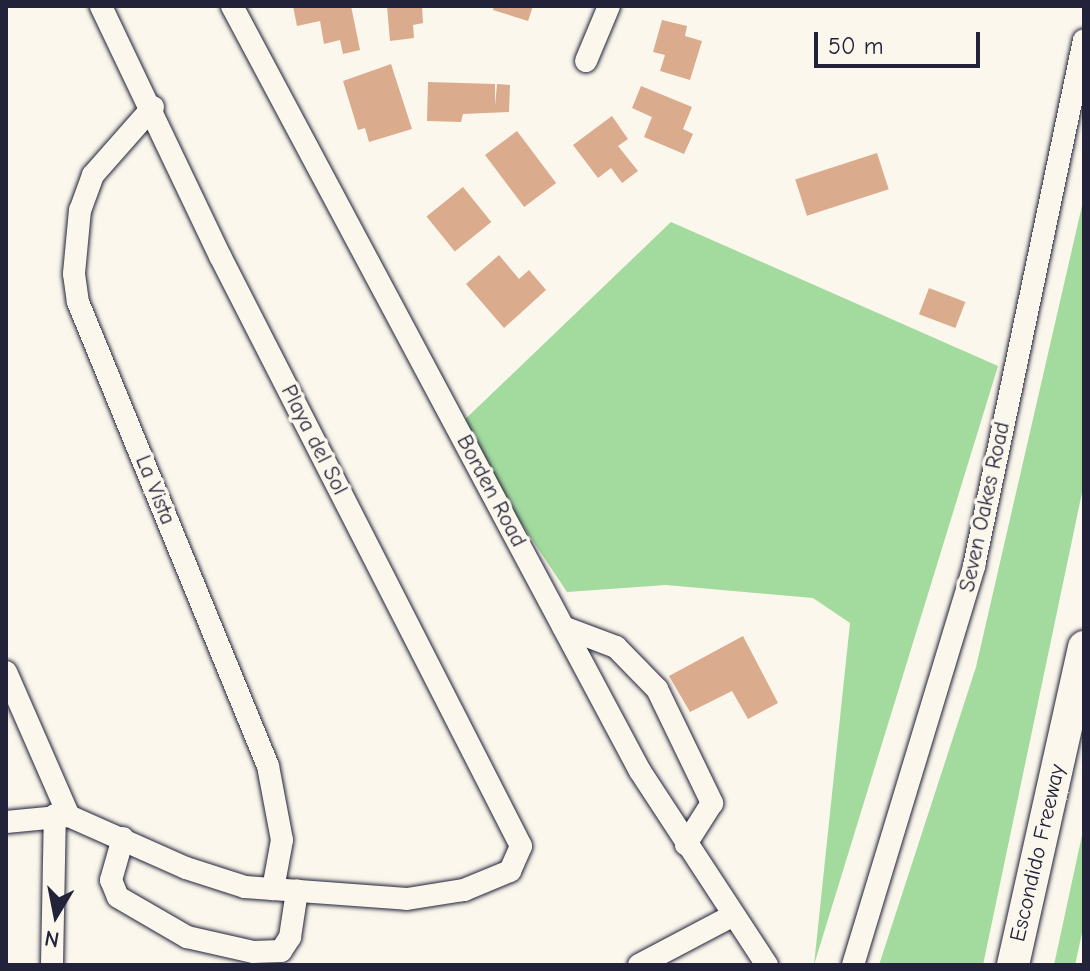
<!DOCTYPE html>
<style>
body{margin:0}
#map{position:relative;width:1090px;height:971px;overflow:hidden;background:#fbf7ec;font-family:"Comic Neue",sans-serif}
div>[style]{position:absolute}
.green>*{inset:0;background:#a3da9e}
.building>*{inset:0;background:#dbab8d;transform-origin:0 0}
.roads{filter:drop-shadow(0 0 2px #22223b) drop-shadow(0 0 2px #22223b)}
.minor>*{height:22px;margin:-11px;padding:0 11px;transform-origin:11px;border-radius:11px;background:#fbf7ec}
.highway>*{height:32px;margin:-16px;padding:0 16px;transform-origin:16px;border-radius:16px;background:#fbf7ec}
span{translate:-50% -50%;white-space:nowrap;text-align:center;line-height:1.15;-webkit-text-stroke:7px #fbf7ec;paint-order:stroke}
.street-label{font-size:22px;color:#22223b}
.frame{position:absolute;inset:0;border:8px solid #22223b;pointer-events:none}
.north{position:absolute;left:16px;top:875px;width:80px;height:80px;-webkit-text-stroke:6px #fbf7ec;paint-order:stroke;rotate:190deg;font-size:22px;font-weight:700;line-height:32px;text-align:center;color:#22223b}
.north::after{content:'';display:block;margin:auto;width:28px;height:36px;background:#22223b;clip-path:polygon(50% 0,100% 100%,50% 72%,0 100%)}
.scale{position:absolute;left:814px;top:32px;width:166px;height:36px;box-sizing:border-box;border:4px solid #22223b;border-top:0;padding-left:10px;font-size:24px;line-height:28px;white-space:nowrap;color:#22223b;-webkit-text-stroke:6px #fbf7ec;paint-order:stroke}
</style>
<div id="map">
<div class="green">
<i style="clip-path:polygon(1084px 197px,1084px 483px,983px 965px,879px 965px,976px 667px)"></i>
<i style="clip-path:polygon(671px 222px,998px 366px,814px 965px,850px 623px,813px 598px,666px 585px,567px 592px,457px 427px)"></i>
<i style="clip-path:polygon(1084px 826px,1084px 924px,1075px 965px,1054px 965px)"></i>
</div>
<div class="building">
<i style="clip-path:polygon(293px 6px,351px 6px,360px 50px,343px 54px,340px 40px,324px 44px,320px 21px,297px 26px)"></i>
<i style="clip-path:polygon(387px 6px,422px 6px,423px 23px,413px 25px,414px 38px,390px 41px)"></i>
<i style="clip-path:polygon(494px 6px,533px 6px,528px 21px,493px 10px)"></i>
<i style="clip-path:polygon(662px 20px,687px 26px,685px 36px,702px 41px,690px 80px,660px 71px,665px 55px,653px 52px)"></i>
<i style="clip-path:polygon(391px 64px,412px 129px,369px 142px,365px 128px,358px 130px,343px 81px)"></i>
<i style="clip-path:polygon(428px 82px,495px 84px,495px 106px,497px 84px,510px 85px,509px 112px,463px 114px,461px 122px,427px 121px)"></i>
<i style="clip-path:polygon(641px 86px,692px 107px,683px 129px,693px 134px,684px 154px,644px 137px,652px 117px,632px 108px)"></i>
<i style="clip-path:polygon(612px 116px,628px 139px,618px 146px,638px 171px,622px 183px,611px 168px,598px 178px,573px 145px)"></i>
<i style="left:517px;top:131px;width:65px;height:40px;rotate:53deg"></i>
<i style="left:877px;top:153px;width:38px;height:86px;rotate:72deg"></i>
<i style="left:463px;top:187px;width:45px;height:47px;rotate:51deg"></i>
<i style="clip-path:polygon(499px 255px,519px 279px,529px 270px,546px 290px,504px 328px,466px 284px)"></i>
<i style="left:929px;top:288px;width:39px;height:28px;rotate:21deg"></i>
<i style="clip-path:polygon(743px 636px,778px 703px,748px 719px,732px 691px,690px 712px,669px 676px)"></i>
</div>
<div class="roads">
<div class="minor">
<i style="left:232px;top:6px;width:867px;rotate:61.93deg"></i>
<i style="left:640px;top:771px;width:232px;rotate:56.8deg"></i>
<i style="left:586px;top:61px;width:60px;rotate:-67.3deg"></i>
<i style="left:153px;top:107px;width:91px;rotate:131.4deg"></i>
<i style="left:93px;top:175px;width:37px;rotate:110deg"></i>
<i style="left:80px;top:210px;width:64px;rotate:95.4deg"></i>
<i style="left:74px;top:274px;width:28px;rotate:82deg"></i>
<i style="left:78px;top:302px;width:501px;rotate:67.73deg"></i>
<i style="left:268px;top:766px;width:75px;rotate:79.3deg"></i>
<i style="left:282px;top:840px;width:50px;rotate:100.4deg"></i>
<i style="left:563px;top:627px;width:57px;rotate:20.7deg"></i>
<i style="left:616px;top:647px;width:59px;rotate:45.7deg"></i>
<i style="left:657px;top:689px;width:127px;rotate:64.2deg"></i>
<i style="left:712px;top:803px;width:49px;rotate:122.4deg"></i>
<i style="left:6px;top:672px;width:157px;rotate:66.4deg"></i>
<i style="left:6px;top:822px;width:63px;rotate:-5.4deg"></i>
<i style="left:69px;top:816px;width:128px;rotate:24deg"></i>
<i style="left:186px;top:868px;width:62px;rotate:17.9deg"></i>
<i style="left:245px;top:887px;width:162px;rotate:4.2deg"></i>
<i style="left:407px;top:899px;width:58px;rotate:-9deg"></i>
<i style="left:464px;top:890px;width:50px;rotate:-22.4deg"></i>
<i style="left:510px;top:871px;width:27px;rotate:-66deg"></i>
<i style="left:521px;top:846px;width:662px;rotate:-117.03deg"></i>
<i style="left:220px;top:256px;width:277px;rotate:-115.5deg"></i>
<i style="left:123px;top:838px;width:44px;rotate:105.9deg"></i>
<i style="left:111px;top:880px;width:18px;rotate:68deg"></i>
<i style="left:118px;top:897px;width:80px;rotate:30.1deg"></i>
<i style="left:187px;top:937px;width:68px;rotate:12.8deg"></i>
<i style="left:253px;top:952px;width:28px;rotate:-2deg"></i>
<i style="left:281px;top:951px;width:17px;rotate:-57deg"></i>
<i style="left:290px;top:937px;width:47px;rotate:-81.3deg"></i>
<i style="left:52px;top:965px;width:150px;rotate:-88.9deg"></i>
<i style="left:639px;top:965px;width:105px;rotate:-27.8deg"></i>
<i style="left:853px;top:965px;width:417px;rotate:-73.1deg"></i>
<i style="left:974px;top:566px;width:537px;rotate:-78.19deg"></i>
</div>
<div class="highway">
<i style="left:1013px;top:965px;width:326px;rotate:-77.4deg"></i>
</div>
</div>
<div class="street-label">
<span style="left:314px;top:440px;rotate:63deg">Playa del Sol</span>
<span style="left:155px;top:490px;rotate:68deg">La Vista</span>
<span style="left:491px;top:491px;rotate:62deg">Borden Road</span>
<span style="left:985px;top:507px;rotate:-78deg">Seven Oakes Road</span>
<span style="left:1038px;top:853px;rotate:-77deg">Escondido Freeway</span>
</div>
<div class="frame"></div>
<div class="north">N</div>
<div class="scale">50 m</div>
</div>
